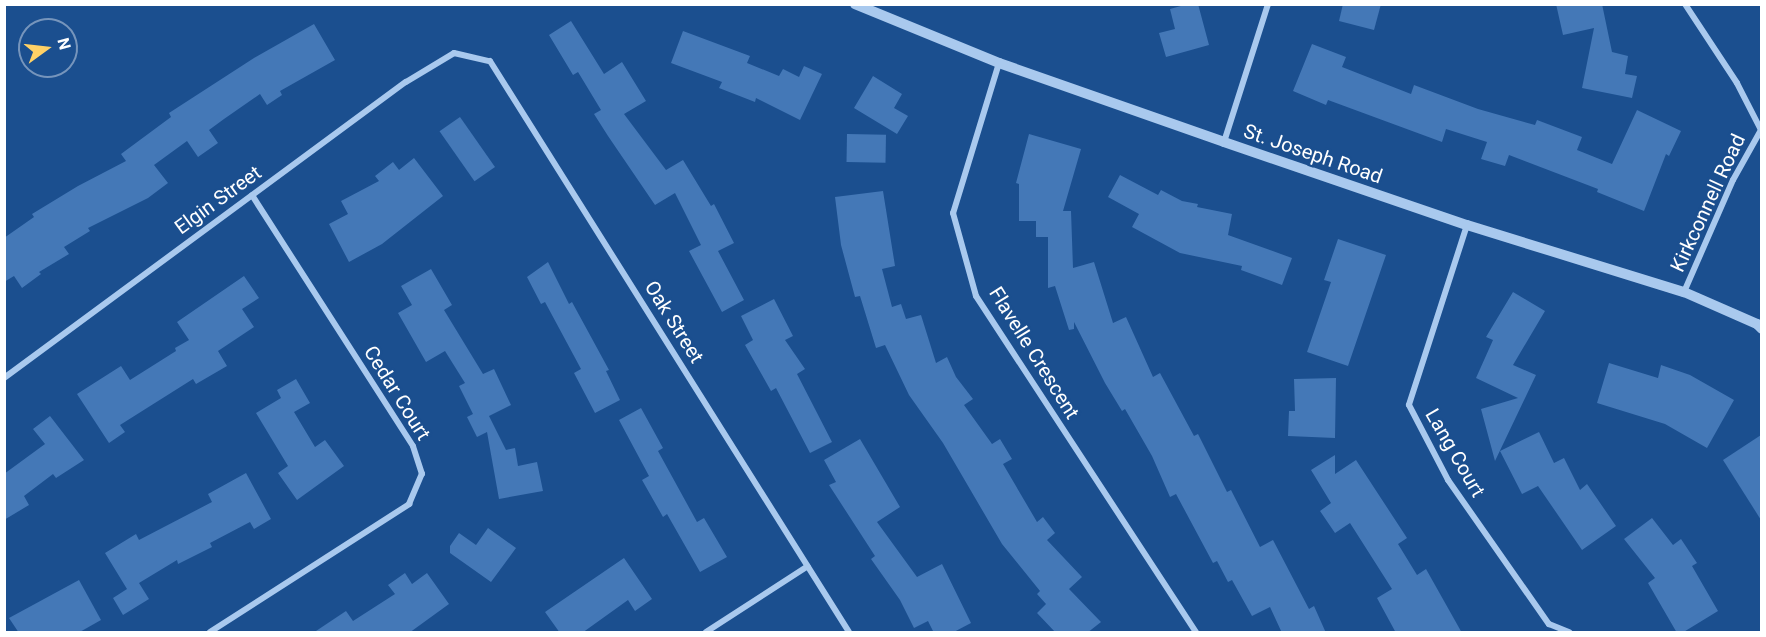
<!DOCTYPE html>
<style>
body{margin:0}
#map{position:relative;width:1766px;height:637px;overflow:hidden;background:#1b4f8f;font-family:Roboto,sans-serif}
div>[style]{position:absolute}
.building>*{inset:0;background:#4478b7;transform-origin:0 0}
.minor>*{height:6px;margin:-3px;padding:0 3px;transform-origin:3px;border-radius:3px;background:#a9c9ee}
.tertiary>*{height:10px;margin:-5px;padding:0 5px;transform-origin:5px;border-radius:5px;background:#a9c9ee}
span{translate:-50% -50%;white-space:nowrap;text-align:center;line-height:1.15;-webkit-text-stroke:4.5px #1b4f8f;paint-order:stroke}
.street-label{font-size:20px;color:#fff}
.frame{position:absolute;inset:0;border:6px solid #fff;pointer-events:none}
.north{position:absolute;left:18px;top:18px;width:60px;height:60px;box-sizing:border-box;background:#1b4f8f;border:2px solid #7695bc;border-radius:50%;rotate:75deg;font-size:16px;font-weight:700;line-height:24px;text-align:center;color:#fff}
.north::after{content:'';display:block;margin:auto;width:21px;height:27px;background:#ffd166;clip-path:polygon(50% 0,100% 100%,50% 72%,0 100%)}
</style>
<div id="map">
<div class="building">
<i style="clip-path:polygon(1188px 4px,1198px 4px,1209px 45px,1166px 57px,1159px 33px,1175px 29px,1170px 9px)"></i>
<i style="clip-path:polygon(1343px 4px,1381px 4px,1374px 30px,1339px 21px)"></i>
<i style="clip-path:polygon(1556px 4px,1602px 4px,1612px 52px,1628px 56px,1625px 74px,1637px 76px,1632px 98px,1582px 88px,1594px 28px,1563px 35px)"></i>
<i style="clip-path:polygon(571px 21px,604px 74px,622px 62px,646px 101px,624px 114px,666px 170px,683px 160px,711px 206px,714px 204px,734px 243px,718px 251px,744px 300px,722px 312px,689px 251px,701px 245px,675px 193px,655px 205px,608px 136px,594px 114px,601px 110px,578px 72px,573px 75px,549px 35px)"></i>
<i style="clip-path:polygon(314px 24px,335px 60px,280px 91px,282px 95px,267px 105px,260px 94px,224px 119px,209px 130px,218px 143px,198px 157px,187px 141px,154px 165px,168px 183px,148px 198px,88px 228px,90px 231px,64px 247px,69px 254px,39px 272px,41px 274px,22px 288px,14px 276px,4px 282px,4px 238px,34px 217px,32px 214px,78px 186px,126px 161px,121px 154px,171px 117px,169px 113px,254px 58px)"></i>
<i style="clip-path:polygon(683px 31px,750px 56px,747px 63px,779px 76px,783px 69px,799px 77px,804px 66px,822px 74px,800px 120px,756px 98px,755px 102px,719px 88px,722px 82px,671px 63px)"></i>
<i style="clip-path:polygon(1312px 44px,1346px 57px,1342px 67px,1411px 94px,1414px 85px,1478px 109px,1535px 125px,1537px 120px,1582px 137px,1577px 150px,1612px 164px,1637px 110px,1681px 131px,1669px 156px,1666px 154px,1644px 211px,1597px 192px,1598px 189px,1509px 155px,1505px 166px,1481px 159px,1487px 142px,1446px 129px,1442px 142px,1328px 100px,1326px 105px,1293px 91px)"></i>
<i style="clip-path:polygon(873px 76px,902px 94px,894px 108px,908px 116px,897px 134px,854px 108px)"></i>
<i style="left:460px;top:117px;width:61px;height:25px;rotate:55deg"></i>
<i style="left:847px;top:134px;width:39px;height:28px;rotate:1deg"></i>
<i style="clip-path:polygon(1029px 134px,1081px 149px,1063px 211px,1071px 211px,1073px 268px,1094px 262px,1113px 323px,1126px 317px,1153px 377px,1160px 373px,1194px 436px,1198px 434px,1227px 492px,1231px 490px,1260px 547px,1273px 540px,1309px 609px,1314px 606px,1326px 633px,1282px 633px,1270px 607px,1252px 616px,1232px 580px,1228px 582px,1217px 561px,1213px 563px,1176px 494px,1170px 497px,1152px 456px,1125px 409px,1122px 411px,1105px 383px,1074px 322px,1074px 329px,1069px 330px,1055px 286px,1048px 288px,1048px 237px,1036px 237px,1036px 221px,1019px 221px,1019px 184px,1016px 183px)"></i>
<i style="clip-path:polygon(414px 158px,443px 196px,382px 244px,349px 262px,329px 224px,348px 214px,341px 201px,379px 181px,375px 176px,393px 162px,399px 170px)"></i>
<i style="clip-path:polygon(1120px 175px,1158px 195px,1161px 190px,1182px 201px,1198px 204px,1197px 207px,1232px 214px,1228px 235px,1292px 258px,1282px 285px,1241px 270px,1242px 266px,1180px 253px,1132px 227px,1139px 214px,1108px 197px)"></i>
<i style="clip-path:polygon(883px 191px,895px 266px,882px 269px,892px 307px,901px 304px,906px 319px,921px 315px,936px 363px,947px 357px,956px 377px,973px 399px,964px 405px,992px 444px,1000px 439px,1012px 459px,1003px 464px,1037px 522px,1043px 517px,1055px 533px,1047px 540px,1082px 577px,1069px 589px,1101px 622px,1087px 633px,1056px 633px,1037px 613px,1046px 604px,1037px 594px,1040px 591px,1002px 544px,943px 443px,909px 395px,885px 345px,876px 348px,860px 296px,855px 297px,841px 245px,835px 197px)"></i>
<i style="clip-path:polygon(1338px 239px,1386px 255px,1348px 366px,1307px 352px,1331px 282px,1324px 280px)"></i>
<i style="clip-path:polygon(548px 262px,569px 304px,572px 302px,609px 370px,606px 371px,620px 400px,595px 413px,574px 373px,581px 369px,545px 302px,541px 304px,527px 277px)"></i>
<i style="clip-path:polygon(431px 269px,452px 305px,444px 310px,483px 374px,494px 369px,511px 405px,489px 416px,506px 450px,515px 448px,518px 466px,537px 462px,543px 491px,499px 499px,487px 432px,477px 437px,467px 417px,473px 414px,459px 386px,465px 383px,445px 351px,426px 362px,398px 313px,412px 305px,401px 286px)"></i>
<i style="clip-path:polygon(244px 276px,259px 298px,242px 309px,254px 327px,218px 351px,227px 366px,196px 384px,193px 379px,120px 425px,125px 432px,109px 443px,77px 394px,121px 366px,130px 380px,176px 351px,175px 348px,189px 340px,177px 322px)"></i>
<i style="clip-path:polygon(1513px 292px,1545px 311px,1513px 365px,1536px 375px,1495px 461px,1481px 409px,1518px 398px,1476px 378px,1493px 340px,1486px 337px)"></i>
<i style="clip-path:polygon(774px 299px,793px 336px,785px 340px,805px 369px,797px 374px,832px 442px,810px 453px,776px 388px,771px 391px,745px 345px,753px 340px,741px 316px)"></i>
<i style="clip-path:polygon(1609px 363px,1658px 378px,1661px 365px,1690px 375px,1734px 400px,1707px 448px,1665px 424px,1597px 403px)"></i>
<i style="clip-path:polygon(1336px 378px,1335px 438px,1288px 436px,1289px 411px,1295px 411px,1294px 379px)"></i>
<i style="clip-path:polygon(296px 379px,310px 403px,294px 412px,315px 447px,325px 440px,344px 466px,297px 500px,278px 473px,288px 466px,256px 413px,281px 398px,277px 390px)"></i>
<i style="clip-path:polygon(641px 408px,663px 448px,658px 451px,697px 522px,704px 518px,727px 557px,700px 572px,667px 514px,663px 517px,642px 480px,649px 476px,619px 420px)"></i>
<i style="clip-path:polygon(50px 416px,84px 460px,56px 478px,53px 474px,24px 496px,29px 505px,4px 520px,4px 474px,45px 444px,33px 429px)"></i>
<i style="clip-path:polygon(1539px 432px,1554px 463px,1564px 458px,1580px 490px,1587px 484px,1616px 526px,1582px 550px,1538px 486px,1522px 494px,1500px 451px)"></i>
<i style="clip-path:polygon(1761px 435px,1761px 520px,1723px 460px)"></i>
<i style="clip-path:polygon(860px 439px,900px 507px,877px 522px,917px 577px,942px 564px,971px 623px,952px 633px,934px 633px,928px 621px,914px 628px,900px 600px,871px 559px,875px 556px,829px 485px,836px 482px,824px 460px)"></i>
<i style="clip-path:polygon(1335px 455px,1335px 474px,1356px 460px,1407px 538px,1398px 544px,1417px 575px,1426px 569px,1462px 633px,1396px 633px,1377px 598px,1392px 589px,1350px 523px,1335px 533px,1320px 511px,1331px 503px,1311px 470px)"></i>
<i style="clip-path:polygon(246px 473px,271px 519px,254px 529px,250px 522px,210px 543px,212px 547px,178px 564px,177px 560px,139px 583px,149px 599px,123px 615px,113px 598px,127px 589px,105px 553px,136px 534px,139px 540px,212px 502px,208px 494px)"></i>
<i style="clip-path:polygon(1652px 518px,1673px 545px,1681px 539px,1697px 563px,1692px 566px,1718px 611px,1682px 633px,1677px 633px,1648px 583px,1655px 578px,1624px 539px)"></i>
<i style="clip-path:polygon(488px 528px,516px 548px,491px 582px,450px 553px,450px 546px,459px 533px,476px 545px)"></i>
<i style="clip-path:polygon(624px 558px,652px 599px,635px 611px,628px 600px,582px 633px,560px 633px,545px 612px)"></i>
<i style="clip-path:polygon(405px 573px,412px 584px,427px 573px,449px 604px,409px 633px,313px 633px,346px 611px,353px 621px,395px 594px,388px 585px)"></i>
<i style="clip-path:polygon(79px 580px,101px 620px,78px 633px,19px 633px,9px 618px)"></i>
</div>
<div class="minor">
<i style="left:999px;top:63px;width:157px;rotate:107deg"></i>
<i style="left:953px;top:213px;width:86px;rotate:74.5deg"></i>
<i style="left:976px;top:296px;width:402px;rotate:56.8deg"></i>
<i style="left:1224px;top:142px;width:145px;rotate:-72.3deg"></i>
<i style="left:1467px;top:225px;width:189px;rotate:107.9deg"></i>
<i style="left:1409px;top:405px;width:85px;rotate:62.5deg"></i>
<i style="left:1448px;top:480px;width:176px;rotate:55deg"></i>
<i style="left:1549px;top:624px;width:22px;rotate:22deg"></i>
<i style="left:1684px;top:292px;width:122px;rotate:-66.4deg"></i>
<i style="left:1733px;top:180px;width:57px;rotate:-60.8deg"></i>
<i style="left:1761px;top:130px;width:53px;rotate:-117.1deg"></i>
<i style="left:1737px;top:83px;width:95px;rotate:-123.4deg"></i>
<i style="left:4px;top:378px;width:499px;rotate:-36.4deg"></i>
<i style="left:406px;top:82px;width:56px;rotate:-31.1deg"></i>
<i style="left:454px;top:53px;width:37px;rotate:13deg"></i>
<i style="left:490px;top:61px;width:674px;rotate:57.84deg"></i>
<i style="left:210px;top:632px;width:237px;rotate:-32.7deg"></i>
<i style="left:409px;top:504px;width:33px;rotate:-67deg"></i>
<i style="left:422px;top:474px;width:29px;rotate:-108deg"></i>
<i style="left:413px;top:446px;width:298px;rotate:-122.7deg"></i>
<i style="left:706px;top:632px;width:121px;rotate:-32.9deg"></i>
</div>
<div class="tertiary">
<i style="left:855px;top:4px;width:156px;rotate:22.3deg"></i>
<i style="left:999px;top:63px;width:238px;rotate:19.3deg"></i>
<i style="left:1224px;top:142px;width:257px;rotate:18.9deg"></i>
<i style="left:1467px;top:225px;width:227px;rotate:17.2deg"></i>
<i style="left:1684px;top:292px;width:80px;rotate:23.7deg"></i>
<i style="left:1757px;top:324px;width:7px;rotate:45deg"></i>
</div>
<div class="street-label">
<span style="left:1313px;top:154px;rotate:19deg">St. Joseph Road</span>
<span style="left:218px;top:200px;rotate:-36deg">Elgin Street</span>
<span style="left:1708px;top:203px;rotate:-65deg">Kirkconnell Road</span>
<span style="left:674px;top:322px;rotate:58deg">Oak Street</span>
<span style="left:1034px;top:353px;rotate:58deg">Flavelle Crescent</span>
<span style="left:397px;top:393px;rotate:58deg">Cedar Court</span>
<span style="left:1455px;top:453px;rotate:60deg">Lang Court</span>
</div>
<div class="frame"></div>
<div class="north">N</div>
</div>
